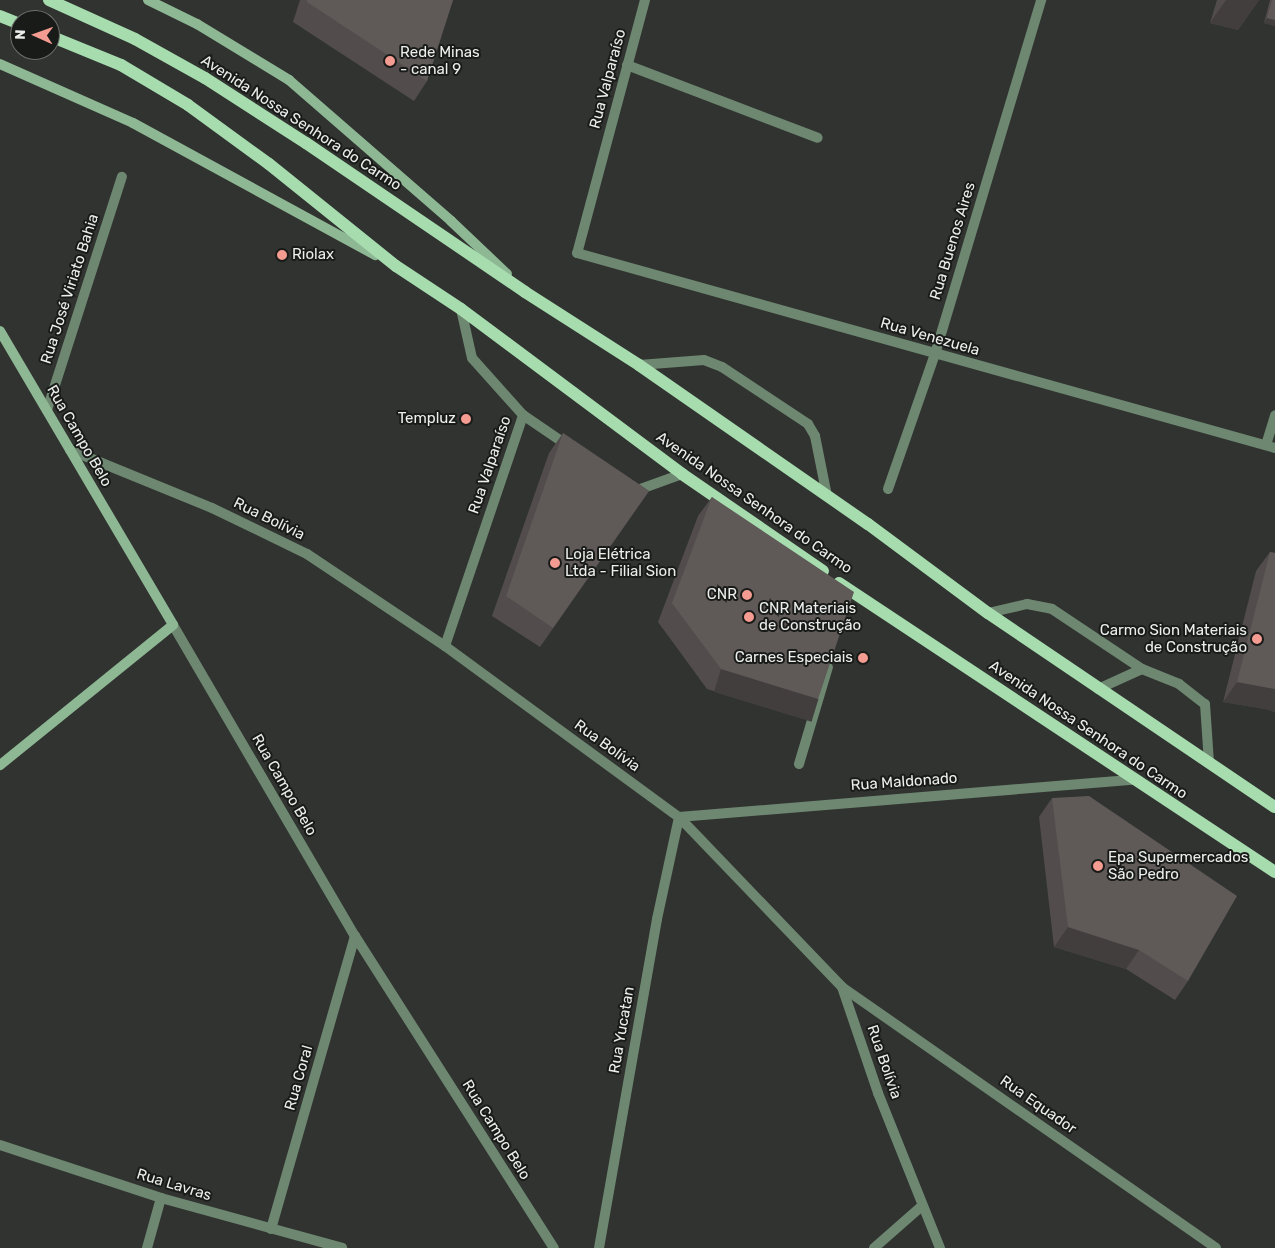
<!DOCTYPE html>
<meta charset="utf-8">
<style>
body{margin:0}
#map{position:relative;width:1275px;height:1248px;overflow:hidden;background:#303330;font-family:Rubik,sans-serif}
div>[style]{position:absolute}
.lane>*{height:10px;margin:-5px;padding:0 5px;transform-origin:5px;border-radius:5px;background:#6e8771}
.street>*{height:10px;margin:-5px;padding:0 5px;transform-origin:5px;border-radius:5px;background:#6e8771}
.secondary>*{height:10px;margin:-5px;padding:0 5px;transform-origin:5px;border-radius:5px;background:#8eb794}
.primary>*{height:12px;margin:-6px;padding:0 6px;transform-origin:6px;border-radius:6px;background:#a7dcaf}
.wall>*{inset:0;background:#524d4c}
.shaded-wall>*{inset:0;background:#423e3e;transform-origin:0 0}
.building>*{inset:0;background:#5f5958}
.dots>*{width:14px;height:14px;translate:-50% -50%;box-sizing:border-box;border:2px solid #191b19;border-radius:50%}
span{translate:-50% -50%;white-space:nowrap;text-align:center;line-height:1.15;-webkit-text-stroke:4px #191b19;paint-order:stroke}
.poi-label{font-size:15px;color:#ebeeec}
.left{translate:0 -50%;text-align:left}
.right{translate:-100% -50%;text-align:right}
.street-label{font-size:15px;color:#ebeeec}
.north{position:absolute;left:10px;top:10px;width:50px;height:50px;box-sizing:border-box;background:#191b19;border:1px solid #6d6f6d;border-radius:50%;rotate:272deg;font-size:14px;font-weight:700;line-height:20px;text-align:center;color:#ebeeec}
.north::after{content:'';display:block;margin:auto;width:18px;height:22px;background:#f59c92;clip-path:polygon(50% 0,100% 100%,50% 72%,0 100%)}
</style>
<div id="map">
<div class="lane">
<i style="left:627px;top:65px;width:204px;rotate:20.9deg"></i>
<i style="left:639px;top:365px;width:65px;rotate:-4.4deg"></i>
<i style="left:704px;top:360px;width:19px;rotate:21deg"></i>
<i style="left:722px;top:367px;width:103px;rotate:33.5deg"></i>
<i style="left:808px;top:424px;width:14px;rotate:60deg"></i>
<i style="left:815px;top:436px;width:61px;rotate:78.7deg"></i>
<i style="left:523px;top:415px;width:57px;rotate:34.2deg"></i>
<i style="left:632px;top:489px;width:4px;rotate:34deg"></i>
<i style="left:635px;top:491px;width:50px;rotate:-19.9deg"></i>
<i style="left:988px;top:613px;width:40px;rotate:-13deg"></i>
<i style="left:1027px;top:604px;width:25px;rotate:11deg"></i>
<i style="left:1052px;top:609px;width:108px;rotate:33.7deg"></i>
<i style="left:1142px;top:669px;width:40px;rotate:22deg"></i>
<i style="left:1179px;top:684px;width:33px;rotate:38deg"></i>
<i style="left:1205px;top:704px;width:58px;rotate:86.1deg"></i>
<i style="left:1098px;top:689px;width:48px;rotate:-24.4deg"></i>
<i style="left:799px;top:764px;width:101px;rotate:-73.4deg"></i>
</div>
<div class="street">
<i style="left:645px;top:0;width:262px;rotate:105deg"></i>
<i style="left:577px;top:253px;width:725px;rotate:15.61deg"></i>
<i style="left:47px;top:410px;width:245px;rotate:-72.2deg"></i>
<i style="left:1266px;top:445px;width:31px;rotate:-73deg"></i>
<i style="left:70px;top:450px;width:153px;rotate:22.2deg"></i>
<i style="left:212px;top:508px;width:106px;rotate:25.8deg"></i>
<i style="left:307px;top:554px;width:166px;rotate:33.7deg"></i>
<i style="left:445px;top:646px;width:290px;rotate:36.2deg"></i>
<i style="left:679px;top:817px;width:236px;rotate:46.2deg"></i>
<i style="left:842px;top:987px;width:112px;rotate:71.2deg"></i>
<i style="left:878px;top:1093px;width:167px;rotate:68.2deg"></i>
<i style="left:888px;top:489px;width:143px;rotate:-70.8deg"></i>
<i style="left:935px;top:354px;width:370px;rotate:-73.3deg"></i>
<i style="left:173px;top:625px;width:360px;rotate:59.7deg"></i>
<i style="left:355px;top:936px;width:370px;rotate:57.5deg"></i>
<i style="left:445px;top:646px;width:244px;rotate:-71.3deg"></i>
<i style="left:523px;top:415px;width:76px;rotate:-131.8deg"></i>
<i style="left:472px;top:358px;width:50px;rotate:-102.7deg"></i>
<i style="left:842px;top:987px;width:456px;rotate:34.9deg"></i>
<i style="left:0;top:1145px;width:169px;rotate:18.2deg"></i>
<i style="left:161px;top:1198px;width:188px;rotate:15.4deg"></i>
<i style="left:271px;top:1229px;width:305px;rotate:-74deg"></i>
<i style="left:147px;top:1248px;width:52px;rotate:-74.4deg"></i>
<i style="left:599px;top:1248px;width:334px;rotate:-80deg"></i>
<i style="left:657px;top:919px;width:104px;rotate:-77.8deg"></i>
<i style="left:679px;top:817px;width:455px;rotate:-4.7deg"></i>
<i style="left:874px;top:1248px;width:64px;rotate:-41.2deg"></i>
</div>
<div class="secondary">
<i style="left:148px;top:0;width:55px;rotate:26.1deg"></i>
<i style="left:197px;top:24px;width:108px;rotate:31.3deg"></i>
<i style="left:289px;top:80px;width:215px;rotate:41deg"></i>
<i style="left:451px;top:221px;width:77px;rotate:43.4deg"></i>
<i style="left:0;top:64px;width:145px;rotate:23.9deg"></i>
<i style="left:133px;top:123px;width:276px;rotate:28.6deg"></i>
<i style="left:0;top:331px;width:341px;rotate:59.5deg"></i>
<i style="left:173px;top:625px;width:223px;rotate:141deg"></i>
</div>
<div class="primary">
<i style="left:49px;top:0;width:94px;rotate:24.4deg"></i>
<i style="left:135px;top:39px;width:80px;rotate:29.1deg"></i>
<i style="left:205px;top:78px;width:120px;rotate:32.8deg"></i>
<i style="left:306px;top:143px;width:265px;rotate:34.2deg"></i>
<i style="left:525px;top:292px;width:135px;rotate:32.6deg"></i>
<i style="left:639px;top:365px;width:279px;rotate:34.8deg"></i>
<i style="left:868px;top:524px;width:149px;rotate:36.6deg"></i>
<i style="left:988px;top:613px;width:346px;rotate:34.1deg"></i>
<i style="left:0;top:16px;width:22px;rotate:22deg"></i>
<i style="left:50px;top:36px;width:77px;rotate:22.2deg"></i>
<i style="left:121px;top:65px;width:78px;rotate:30.8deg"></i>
<i style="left:188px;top:105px;width:100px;rotate:36.1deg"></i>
<i style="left:269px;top:164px;width:163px;rotate:38.8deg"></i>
<i style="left:396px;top:266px;width:78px;rotate:33.5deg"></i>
<i style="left:461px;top:309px;width:276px;rotate:36.7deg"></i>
<i style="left:682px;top:474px;width:171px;rotate:34.5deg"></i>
<i style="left:839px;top:583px;width:523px;rotate:33.54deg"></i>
</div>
<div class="wall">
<i style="clip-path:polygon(300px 0,453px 0,427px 81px,414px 101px,293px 22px)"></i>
<i style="clip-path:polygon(1217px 0,1259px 0,1238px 30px,1210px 23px)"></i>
<i style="clip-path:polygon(1270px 0,1275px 0,1275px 26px,1264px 23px)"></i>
<i style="clip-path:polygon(563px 433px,649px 491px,540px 647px,492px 616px,549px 453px)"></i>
<i style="clip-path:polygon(712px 497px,818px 699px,804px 719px,707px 689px,658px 622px,698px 516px)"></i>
<i style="clip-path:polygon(1270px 552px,1275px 553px,1275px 712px,1265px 709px,1223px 702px,1256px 571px)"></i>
<i style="clip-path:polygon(1052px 798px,1188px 981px,1175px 1000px,1126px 969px,1054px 947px,1039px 817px)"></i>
</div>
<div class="shaded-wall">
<i style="clip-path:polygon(1226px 0,1259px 0,1238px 30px,1210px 23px)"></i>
<i style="clip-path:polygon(1267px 18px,1275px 20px,1275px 26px,1264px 23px)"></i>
<i style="left:721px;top:669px;width:102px;height:24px;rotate:17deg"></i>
<i style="clip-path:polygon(1237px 682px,1275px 689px,1275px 712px,1265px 709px,1223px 702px)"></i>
<i style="clip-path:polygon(1068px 927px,1139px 950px,1126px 969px,1054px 947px)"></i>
</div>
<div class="building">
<i style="clip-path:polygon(307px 0,453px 0,427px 81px,307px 2px)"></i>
<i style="clip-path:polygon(1272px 0,1275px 0,1275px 20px,1267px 18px)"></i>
<i style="clip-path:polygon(563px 433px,649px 491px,553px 628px,506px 596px)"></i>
<i style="clip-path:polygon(712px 497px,854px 592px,818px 699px,721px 669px,672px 603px)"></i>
<i style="clip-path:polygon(1270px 552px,1275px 553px,1275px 689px,1237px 682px)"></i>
<i style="clip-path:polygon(1089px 796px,1237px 896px,1188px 981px,1139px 950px,1068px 927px,1052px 798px)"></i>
</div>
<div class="dots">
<i style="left:390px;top:61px;background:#f59c92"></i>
<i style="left:282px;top:255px;background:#f59c92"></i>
<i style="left:466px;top:419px;background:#f59c92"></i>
<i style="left:555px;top:563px;background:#f59c92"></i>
<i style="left:747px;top:595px;background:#f59c92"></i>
<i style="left:749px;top:617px;background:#f59c92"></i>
<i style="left:1257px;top:639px;background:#f59c92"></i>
<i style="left:863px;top:658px;background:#f59c92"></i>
<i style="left:1098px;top:866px;background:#f59c92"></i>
</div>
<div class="poi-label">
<span class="left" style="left:400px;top:61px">Rede Minas<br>- canal 9</span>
<span class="left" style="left:292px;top:255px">Riolax</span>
<span class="right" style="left:456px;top:419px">Templuz</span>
<span class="left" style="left:565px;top:563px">Loja Elétrica<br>Ltda - Filial Sion</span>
<span class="right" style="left:737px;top:595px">CNR</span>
<span class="left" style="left:759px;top:617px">CNR Materiais<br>de Construção</span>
<span class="right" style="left:1247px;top:639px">Carmo Sion Materiais<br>de Construção</span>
<span class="right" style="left:853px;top:658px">Carnes Especiais</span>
<span class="left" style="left:1108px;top:866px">Epa Supermercados<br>São Pedro</span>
</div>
<div class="street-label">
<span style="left:608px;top:79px;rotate:-75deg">Rua Valparaíso</span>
<span style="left:301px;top:123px;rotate:33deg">Avenida Nossa Senhora do Carmo</span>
<span style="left:953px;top:241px;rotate:-73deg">Rua Buenos Aires</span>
<span style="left:70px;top:289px;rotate:-72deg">Rua José Viriato Bahia</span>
<span style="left:930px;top:337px;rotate:16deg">Rua Venezuela</span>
<span style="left:79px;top:436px;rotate:60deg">Rua Campo Belo</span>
<span style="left:490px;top:465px;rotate:-71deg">Rua Valparaíso</span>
<span style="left:754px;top:503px;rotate:35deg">Avenida Nossa Senhora do Carmo</span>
<span style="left:269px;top:519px;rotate:26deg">Rua Bolívia</span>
<span style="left:1088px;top:730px;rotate:34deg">Avenida Nossa Senhora do Carmo</span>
<span style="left:607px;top:746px;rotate:36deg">Rua Bolívia</span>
<span style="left:904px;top:782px;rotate:-4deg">Rua Maldonado</span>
<span style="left:284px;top:785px;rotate:60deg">Rua Campo Belo</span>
<span style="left:622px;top:1030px;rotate:-80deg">Rua Yucatan</span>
<span style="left:884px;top:1062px;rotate:71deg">Rua Bolívia</span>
<span style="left:299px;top:1078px;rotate:-74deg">Rua Coral</span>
<span style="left:1038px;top:1105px;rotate:35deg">Rua Equador</span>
<span style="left:496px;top:1130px;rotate:58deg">Rua Campo Belo</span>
<span style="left:174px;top:1185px;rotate:17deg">Rua Lavras</span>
</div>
<div class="north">N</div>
</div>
